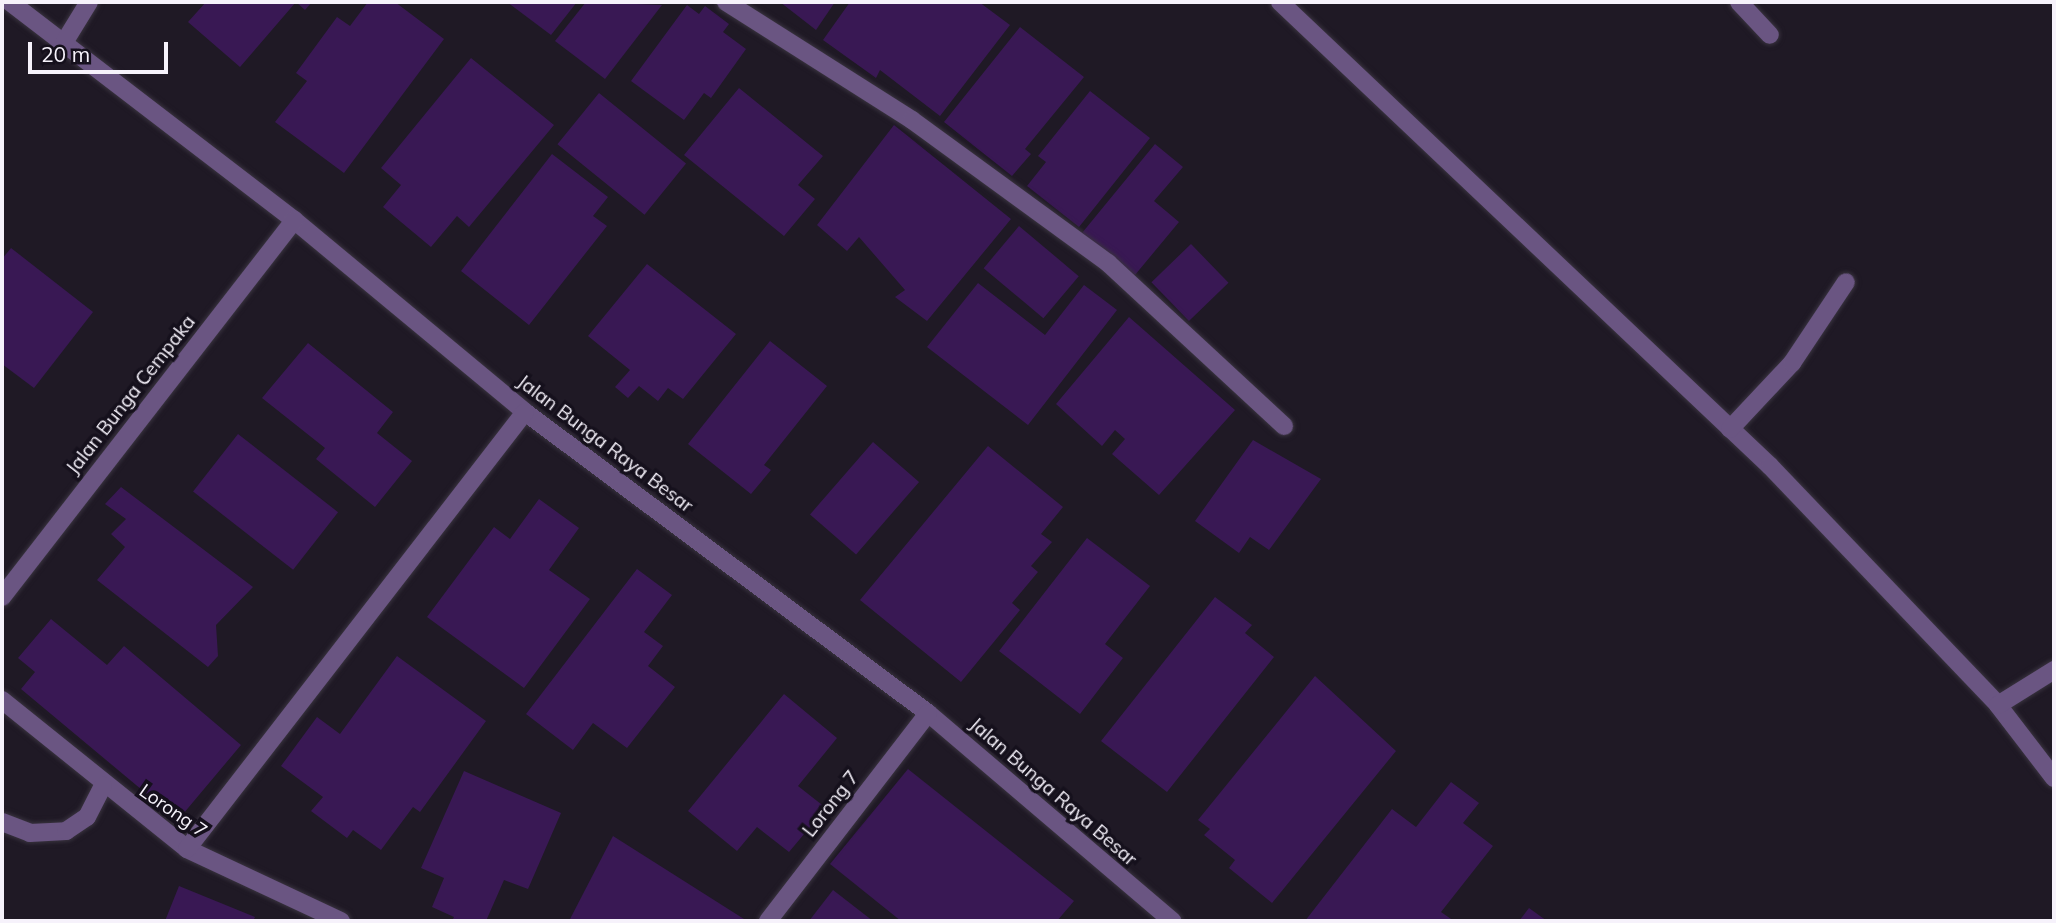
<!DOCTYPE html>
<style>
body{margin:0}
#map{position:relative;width:2056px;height:923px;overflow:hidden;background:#1f1925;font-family:Mulish,sans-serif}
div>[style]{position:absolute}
.building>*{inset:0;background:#391854;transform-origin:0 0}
.roads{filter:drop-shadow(0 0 2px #39333f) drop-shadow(0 0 2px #39333f)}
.minor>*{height:18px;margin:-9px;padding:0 9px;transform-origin:9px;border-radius:9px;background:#6a5582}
span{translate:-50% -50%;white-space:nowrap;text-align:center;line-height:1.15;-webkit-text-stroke:7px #15101c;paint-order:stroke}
.street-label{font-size:19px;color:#f6f2fb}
.frame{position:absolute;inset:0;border:4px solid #f6f2fb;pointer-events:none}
.scale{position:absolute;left:28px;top:42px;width:140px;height:32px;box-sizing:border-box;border:4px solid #f6f2fb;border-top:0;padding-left:9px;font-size:21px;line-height:24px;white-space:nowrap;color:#f6f2fb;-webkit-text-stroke:5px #15101c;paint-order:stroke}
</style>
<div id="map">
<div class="building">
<i style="clip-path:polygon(206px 2px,312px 2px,305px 10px,296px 2px,240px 67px,188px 22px)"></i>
<i style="clip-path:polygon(368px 2px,395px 2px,444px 39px,344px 173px,275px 122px,307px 81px,296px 73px,337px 17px,350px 26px)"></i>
<i style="clip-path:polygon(507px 2px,577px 2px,551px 35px)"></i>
<i style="clip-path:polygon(586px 2px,662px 5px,605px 79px,555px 41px)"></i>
<i style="clip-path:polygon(780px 2px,835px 2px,816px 30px)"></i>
<i style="clip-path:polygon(850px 2px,979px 2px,1010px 25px,940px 116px,880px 70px,876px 78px,823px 40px)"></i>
<i style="clip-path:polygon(687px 5px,699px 14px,705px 6px,729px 24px,723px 32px,746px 49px,711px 98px,704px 93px,684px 120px,631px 81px)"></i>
<i style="clip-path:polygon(1020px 27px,1084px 77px,1025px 149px,1031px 154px,1012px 176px,944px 122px)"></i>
<i style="clip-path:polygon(471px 58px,554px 125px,469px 227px,457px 216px,431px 247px,383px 207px,401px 185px,381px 168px)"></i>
<i style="clip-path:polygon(739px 88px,823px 156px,798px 185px,815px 199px,784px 236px,684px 155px)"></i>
<i style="clip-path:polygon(1090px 91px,1150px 138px,1079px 227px,1027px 186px,1046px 162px,1038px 156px)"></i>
<i style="left:599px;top:93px;width:112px;height:66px;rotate:39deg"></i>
<i style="clip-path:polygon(894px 125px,1011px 219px,927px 321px,895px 297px,905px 290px,859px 237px,847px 251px,817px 225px)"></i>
<i style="clip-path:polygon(1155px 144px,1183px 167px,1154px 201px,1179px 222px,1135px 275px,1082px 233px)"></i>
<i style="clip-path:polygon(552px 154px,608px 197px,593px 216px,607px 226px,529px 325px,461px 271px)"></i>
<i style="left:1019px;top:226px;width:78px;height:55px;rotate:40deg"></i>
<i style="left:1191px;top:244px;width:54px;height:55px;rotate:46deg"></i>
<i style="clip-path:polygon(11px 248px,93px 312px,34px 388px,2px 364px,2px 259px)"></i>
<i style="clip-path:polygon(647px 264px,736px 334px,683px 399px,668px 388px,658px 401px,639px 386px,628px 398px,615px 387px,630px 370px,588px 336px)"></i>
<i style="clip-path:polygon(978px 283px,1045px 335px,1084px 285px,1117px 310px,1028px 425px,927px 347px)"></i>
<i style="clip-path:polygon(1129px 317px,1235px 410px,1159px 495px,1112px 454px,1125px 439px,1115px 430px,1102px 446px,1056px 404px)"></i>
<i style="clip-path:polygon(770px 341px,827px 386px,764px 465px,771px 470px,751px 494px,688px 444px)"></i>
<i style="clip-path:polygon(308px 343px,393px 412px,377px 433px,412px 461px,375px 507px,316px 459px,325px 448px,262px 398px)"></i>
<i style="left:238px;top:434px;width:127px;height:73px;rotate:38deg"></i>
<i style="clip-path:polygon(1253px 440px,1321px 479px,1269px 550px,1250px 537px,1239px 553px,1195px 521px)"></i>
<i style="left:873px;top:442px;width:61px;height:96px;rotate:41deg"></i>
<i style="clip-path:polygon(988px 446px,1063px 507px,1041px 534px,1052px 542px,1031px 566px,1038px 572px,1012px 603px,1020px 610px,961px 682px,860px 600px)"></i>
<i style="clip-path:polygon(121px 487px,253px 587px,216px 625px,218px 656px,208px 667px,97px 580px,125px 547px,111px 534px,126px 519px,105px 504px)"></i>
<i style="clip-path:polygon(539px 499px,579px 528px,549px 570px,590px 599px,524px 688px,427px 617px,494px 527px,510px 539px)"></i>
<i style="clip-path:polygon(1087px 538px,1150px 586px,1105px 644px,1123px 658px,1080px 714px,999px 651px)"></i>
<i style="clip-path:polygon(637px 569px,672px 595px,644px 632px,663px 646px,648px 666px,675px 687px,627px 748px,593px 723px,573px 750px,526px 714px)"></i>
<i style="clip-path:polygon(1215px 597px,1252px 625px,1245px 633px,1274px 657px,1167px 792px,1101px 741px)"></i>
<i style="clip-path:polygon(51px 619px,107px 665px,124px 646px,241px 745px,178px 820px,21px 689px,35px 672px,18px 658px)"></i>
<i style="clip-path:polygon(397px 656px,486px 721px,420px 812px,413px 807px,381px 850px,353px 830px,347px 838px,311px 811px,323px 797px,281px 766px,317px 717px,340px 734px)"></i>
<i style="clip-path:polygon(1315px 676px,1396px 751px,1272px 903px,1229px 868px,1235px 860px,1204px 835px,1210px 829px,1198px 820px)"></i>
<i style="clip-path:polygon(784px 694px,837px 738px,798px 786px,826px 808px,789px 852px,757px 827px,737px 851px,688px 811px)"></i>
<i style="clip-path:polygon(908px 769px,1074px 901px,1057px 921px,901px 921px,830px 864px)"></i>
<i style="clip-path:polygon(464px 771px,561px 813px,528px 889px,504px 880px,486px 921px,452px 921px,454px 917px,432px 907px,444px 878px,421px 868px)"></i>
<i style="clip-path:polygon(1451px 782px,1479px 803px,1463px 823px,1493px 846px,1441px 912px,1454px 921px,1305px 921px,1392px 809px,1416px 827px)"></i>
<i style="clip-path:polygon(613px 836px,744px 919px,569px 921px)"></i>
<i style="clip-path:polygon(179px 886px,255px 917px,253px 921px,165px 921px)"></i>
<i style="clip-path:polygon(833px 890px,873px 921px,809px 921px)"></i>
<i style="clip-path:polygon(1529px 908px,1547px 921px,1519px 921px)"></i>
</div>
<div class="roads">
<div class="minor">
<i style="left:10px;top:2px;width:358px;rotate:37.5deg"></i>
<i style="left:294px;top:220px;width:300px;rotate:39.7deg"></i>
<i style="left:525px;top:412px;width:503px;rotate:36.76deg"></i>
<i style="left:928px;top:713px;width:321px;rotate:40.4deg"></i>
<i style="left:726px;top:2px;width:220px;rotate:32.4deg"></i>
<i style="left:912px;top:120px;width:243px;rotate:36.1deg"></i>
<i style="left:1108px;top:263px;width:240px;rotate:42.8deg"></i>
<i style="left:1280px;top:2px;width:675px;rotate:43.44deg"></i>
<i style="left:1770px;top:466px;width:330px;rotate:46.3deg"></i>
<i style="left:1998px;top:705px;width:92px;rotate:52.5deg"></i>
<i style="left:1739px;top:2px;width:45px;rotate:46.8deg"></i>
<i style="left:65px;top:41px;width:46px;rotate:-58.4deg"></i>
<i style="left:1730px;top:429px;width:91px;rotate:-46.8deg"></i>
<i style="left:1792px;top:363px;width:97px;rotate:-56.3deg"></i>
<i style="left:2px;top:597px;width:477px;rotate:-52.2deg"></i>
<i style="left:2px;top:700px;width:238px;rotate:38.8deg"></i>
<i style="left:187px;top:849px;width:170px;rotate:25.1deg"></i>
<i style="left:1998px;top:705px;width:66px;rotate:-32deg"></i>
<i style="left:2px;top:822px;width:30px;rotate:21deg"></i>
<i style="left:30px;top:833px;width:36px;rotate:-3deg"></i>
<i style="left:66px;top:831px;width:25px;rotate:-34deg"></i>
<i style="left:87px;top:817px;width:35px;rotate:-63deg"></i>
<i style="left:187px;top:849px;width:552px;rotate:-52.28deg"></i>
<i style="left:768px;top:921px;width:262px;rotate:-52.4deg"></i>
</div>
</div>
<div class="street-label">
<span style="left:131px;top:395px;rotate:-52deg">Jalan Bunga Cempaka</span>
<span style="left:605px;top:444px;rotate:37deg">Jalan Bunga Raya Besar</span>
<span style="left:1053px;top:792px;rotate:41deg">Jalan Bunga Raya Besar</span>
<span style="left:831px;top:804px;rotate:-52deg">Lorong 7</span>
<span style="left:173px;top:811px;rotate:35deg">Lorong 7</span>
</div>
<div class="frame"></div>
<div class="scale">20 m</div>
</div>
